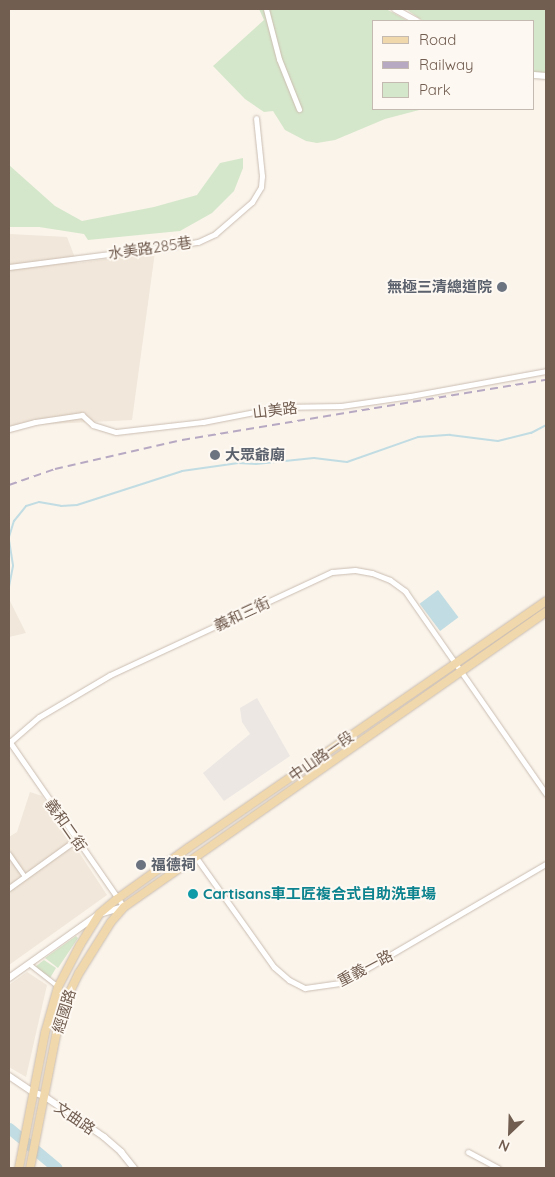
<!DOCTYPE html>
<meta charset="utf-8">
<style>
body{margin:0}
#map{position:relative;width:555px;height:1177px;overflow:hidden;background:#faf4eb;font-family:Quicksand,"Noto Sans TC",sans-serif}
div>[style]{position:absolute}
.residential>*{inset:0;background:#f1e7da}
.industrial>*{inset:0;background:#ece7e3}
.green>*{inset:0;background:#d5e7ca}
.water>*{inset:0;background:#c1dce2;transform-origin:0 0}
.stream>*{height:2px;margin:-1px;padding:0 1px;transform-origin:1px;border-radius:1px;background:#c1dce2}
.river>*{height:11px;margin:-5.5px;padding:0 5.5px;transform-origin:5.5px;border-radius:5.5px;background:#c1dce2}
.roads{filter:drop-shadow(0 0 1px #cbbdb1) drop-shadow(0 0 1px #cbbdb1)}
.pedestrian>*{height:4px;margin:-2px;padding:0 2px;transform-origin:2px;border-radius:2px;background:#fff}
.minor>*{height:5px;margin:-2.5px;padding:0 2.5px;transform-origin:2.5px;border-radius:2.5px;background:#fff}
.tertiary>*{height:6px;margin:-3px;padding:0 3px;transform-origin:3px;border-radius:3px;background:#fff}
.primary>*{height:8px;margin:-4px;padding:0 4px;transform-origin:4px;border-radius:4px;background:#f0d8ac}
.rail>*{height:2px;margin-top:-1px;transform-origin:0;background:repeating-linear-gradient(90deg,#b8a9c3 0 8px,transparent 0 13px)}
.dots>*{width:14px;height:14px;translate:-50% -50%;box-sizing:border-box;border:2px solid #fdf8f1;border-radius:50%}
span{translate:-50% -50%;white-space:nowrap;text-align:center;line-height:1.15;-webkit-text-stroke:4px #fdf8f1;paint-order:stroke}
.street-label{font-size:15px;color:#725d51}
.worship-label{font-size:15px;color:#5b616d;font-weight:700}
.right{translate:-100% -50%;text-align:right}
.left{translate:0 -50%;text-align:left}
.culture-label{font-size:15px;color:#0d838f;font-weight:700}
.frame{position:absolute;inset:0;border:10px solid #725d51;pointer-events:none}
.legend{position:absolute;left:372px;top:20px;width:162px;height:90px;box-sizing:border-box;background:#fdf8f1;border:1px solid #c5bab1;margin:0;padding:6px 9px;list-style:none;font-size:15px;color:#725d51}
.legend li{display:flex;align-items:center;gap:10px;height:25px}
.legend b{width:25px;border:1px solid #c5bab1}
.north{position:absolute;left:485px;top:1107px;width:50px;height:50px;-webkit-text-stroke:4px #fdf8f1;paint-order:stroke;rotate:204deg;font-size:14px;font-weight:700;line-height:20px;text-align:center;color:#725d51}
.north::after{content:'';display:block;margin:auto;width:18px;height:22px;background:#725d51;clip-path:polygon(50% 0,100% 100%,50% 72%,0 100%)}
</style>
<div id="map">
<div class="residential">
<i style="clip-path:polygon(9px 234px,67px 237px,77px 263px,155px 252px,132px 420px,9px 426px)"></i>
<i style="clip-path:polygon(9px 599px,26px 633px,9px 637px)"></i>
<i style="clip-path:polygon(30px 792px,42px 796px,107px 895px,9px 965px,9px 837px,17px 832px)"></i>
<i style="clip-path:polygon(27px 972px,47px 985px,26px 1077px,9px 1067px,9px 985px)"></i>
</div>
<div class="industrial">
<i style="clip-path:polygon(257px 698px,290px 756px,224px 801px,203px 773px,250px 734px,242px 722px,240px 708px)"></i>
</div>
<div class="green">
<i style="clip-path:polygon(259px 9px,386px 9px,408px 21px,374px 21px,374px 109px,423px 109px,385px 119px,335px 140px,317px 143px,306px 141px,285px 130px,273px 111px,264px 112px,245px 99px,213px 66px,264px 20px)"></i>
<i style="clip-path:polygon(406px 9px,546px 9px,546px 79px,534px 78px,534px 21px,423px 21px)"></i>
<i style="clip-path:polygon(243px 158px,243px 168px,234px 191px,212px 213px,180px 231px,88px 240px,84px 234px,39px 227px,9px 227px,9px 165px,55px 206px,82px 221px,154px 207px,197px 195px,220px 163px)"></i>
<i style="clip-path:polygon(76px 936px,78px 938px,58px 968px,45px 958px)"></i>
<i style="clip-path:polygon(44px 960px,56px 968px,50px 978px,35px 967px)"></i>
</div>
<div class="water">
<i style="left:438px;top:590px;width:34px;height:23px;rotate:53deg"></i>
</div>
<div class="stream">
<i style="left:9px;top:537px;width:17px;rotate:-73deg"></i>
<i style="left:14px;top:521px;width:19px;rotate:-51deg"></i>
<i style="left:26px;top:506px;width:14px;rotate:-17deg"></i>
<i style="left:39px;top:502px;width:22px;rotate:10deg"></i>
<i style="left:61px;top:506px;width:16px;rotate:-4deg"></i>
<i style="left:77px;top:505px;width:110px;rotate:-17.9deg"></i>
<i style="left:182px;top:471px;width:57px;rotate:-8.1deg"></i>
<i style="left:238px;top:463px;width:18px;rotate:3deg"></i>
<i style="left:256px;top:464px;width:58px;rotate:-5.9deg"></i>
<i style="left:314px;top:458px;width:33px;rotate:7deg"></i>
<i style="left:347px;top:462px;width:75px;rotate:-19.4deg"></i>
<i style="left:418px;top:437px;width:32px;rotate:-4deg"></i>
<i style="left:450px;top:435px;width:48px;rotate:7.1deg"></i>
<i style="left:498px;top:441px;width:34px;rotate:-14deg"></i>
<i style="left:531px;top:433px;width:17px;rotate:-28deg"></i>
<i style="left:9px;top:540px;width:26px;rotate:81deg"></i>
<i style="left:13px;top:566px;width:21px;rotate:101deg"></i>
</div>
<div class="river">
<i style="left:9px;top:1128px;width:62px;rotate:39.8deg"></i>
</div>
<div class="roads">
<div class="pedestrian">
<i style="left:9px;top:854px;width:28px;rotate:55deg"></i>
<i style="left:29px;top:964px;width:37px;rotate:38deg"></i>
</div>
<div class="minor">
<i style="left:266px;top:9px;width:52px;rotate:75.4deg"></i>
<i style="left:279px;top:59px;width:54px;rotate:68.2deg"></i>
<i style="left:9px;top:267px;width:170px;rotate:-7.4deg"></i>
<i style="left:178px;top:245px;width:20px;rotate:-9deg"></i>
<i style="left:198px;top:242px;width:19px;rotate:-25deg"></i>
<i style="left:215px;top:234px;width:49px;rotate:-40.9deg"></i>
<i style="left:252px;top:202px;width:17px;rotate:-59deg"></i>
<i style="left:261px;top:187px;width:11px;rotate:-85deg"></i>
<i style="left:262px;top:176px;width:58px;rotate:-95.9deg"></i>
<i style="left:9px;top:429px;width:27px;rotate:-15deg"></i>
<i style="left:35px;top:422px;width:48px;rotate:-8.5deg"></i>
<i style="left:82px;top:415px;width:15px;rotate:42deg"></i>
<i style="left:93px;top:425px;width:24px;rotate:17deg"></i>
<i style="left:116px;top:432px;width:88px;rotate:-6.6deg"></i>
<i style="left:203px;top:422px;width:78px;rotate:-11deg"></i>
<i style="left:280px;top:407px;width:61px;rotate:-0.9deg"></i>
<i style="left:341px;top:406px;width:70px;rotate:-8.2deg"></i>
<i style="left:410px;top:396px;width:138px;rotate:-10.4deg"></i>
<i style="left:9px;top:741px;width:202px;rotate:55.3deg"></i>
<i style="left:10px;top:742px;width:38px;rotate:-41deg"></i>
<i style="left:39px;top:717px;width:82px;rotate:-30.6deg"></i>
<i style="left:110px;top:675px;width:245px;rotate:-24.9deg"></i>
<i style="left:332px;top:572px;width:23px;rotate:-5deg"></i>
<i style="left:355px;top:570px;width:17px;rotate:10deg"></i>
<i style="left:372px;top:573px;width:19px;rotate:21deg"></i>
<i style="left:390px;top:580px;width:19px;rotate:36deg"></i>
<i style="left:405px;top:591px;width:247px;rotate:55.2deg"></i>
<i style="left:195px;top:856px;width:136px;rotate:54.6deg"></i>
<i style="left:274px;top:967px;width:20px;rotate:41deg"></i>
<i style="left:289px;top:980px;width:18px;rotate:27deg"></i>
<i style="left:305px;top:988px;width:37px;rotate:-8deg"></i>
<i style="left:342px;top:983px;width:236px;rotate:-30.3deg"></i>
<i style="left:9px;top:888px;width:84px;rotate:-35.8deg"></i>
<i style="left:468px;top:1152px;width:34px;rotate:28deg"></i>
</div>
<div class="tertiary">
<i style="left:395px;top:9px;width:25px;rotate:29deg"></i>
<i style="left:534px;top:75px;width:12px;rotate:5deg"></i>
<i style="left:9px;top:978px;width:110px;rotate:-35.4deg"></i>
<i style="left:99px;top:914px;width:26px;rotate:-16deg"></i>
<i style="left:9px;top:1076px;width:29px;rotate:34deg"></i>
<i style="left:33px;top:1092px;width:12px;rotate:20deg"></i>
<i style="left:44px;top:1096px;width:73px;rotate:34.3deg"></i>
<i style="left:104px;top:1137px;width:23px;rotate:41deg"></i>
<i style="left:121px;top:1152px;width:21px;rotate:51deg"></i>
</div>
<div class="primary">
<i style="left:19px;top:1168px;width:137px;rotate:-79.1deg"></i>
<i style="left:45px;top:1033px;width:48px;rotate:-74.2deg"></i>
<i style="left:58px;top:987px;width:47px;rotate:-62.4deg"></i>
<i style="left:80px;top:945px;width:36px;rotate:-58deg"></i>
<i style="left:99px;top:914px;width:23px;rotate:-40deg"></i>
<i style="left:117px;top:899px;width:87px;rotate:-35.7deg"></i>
<i style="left:188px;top:848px;width:435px;rotate:-34.6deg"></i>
<i style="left:30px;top:1168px;width:161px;rotate:-78.9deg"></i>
<i style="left:61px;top:1010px;width:41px;rotate:-64.1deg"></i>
<i style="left:79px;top:973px;width:60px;rotate:-57.9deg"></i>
<i style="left:111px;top:922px;width:20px;rotate:-49deg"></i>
<i style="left:124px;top:907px;width:515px;rotate:-34.96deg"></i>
</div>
</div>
<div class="rail">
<i style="left:9px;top:485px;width:49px;rotate:-19.2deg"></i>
<i style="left:55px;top:469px;width:130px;rotate:-12.9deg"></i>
<i style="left:182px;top:440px;width:369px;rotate:-9.4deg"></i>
</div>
<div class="dots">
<i style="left:502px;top:287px;background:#6b7280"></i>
<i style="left:215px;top:455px;background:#6b7280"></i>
<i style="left:141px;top:865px;background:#6b7280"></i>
<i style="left:193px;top:894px;background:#0f9aa8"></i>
</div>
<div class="street-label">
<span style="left:150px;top:248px;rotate:-8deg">水美路285巷</span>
<span style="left:275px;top:410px;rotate:-7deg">山美路</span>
<span style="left:242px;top:614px;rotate:-25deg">義和三街</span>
<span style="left:321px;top:756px;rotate:-35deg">中山路一段</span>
<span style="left:66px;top:825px;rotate:55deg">義和二街</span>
<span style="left:365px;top:968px;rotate:-28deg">重義一路</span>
<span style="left:64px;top:1011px;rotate:-73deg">經國路</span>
<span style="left:75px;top:1118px;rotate:34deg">文曲路</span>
</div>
<div class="worship-label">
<span class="right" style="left:492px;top:287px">無極三清總道院</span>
<span class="left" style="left:225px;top:455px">大眾爺廟</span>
<span class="left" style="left:151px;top:865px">福德祠</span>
</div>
<div class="culture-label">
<span class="left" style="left:203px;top:894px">Cartisans車工匠複合式自助洗車場</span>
</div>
<div class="frame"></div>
<ul class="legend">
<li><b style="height:6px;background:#f0d8ac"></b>Road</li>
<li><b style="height:6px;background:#b8a9c3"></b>Railway</li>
<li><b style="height:14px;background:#d5e7ca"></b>Park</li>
</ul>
<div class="north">N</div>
</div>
